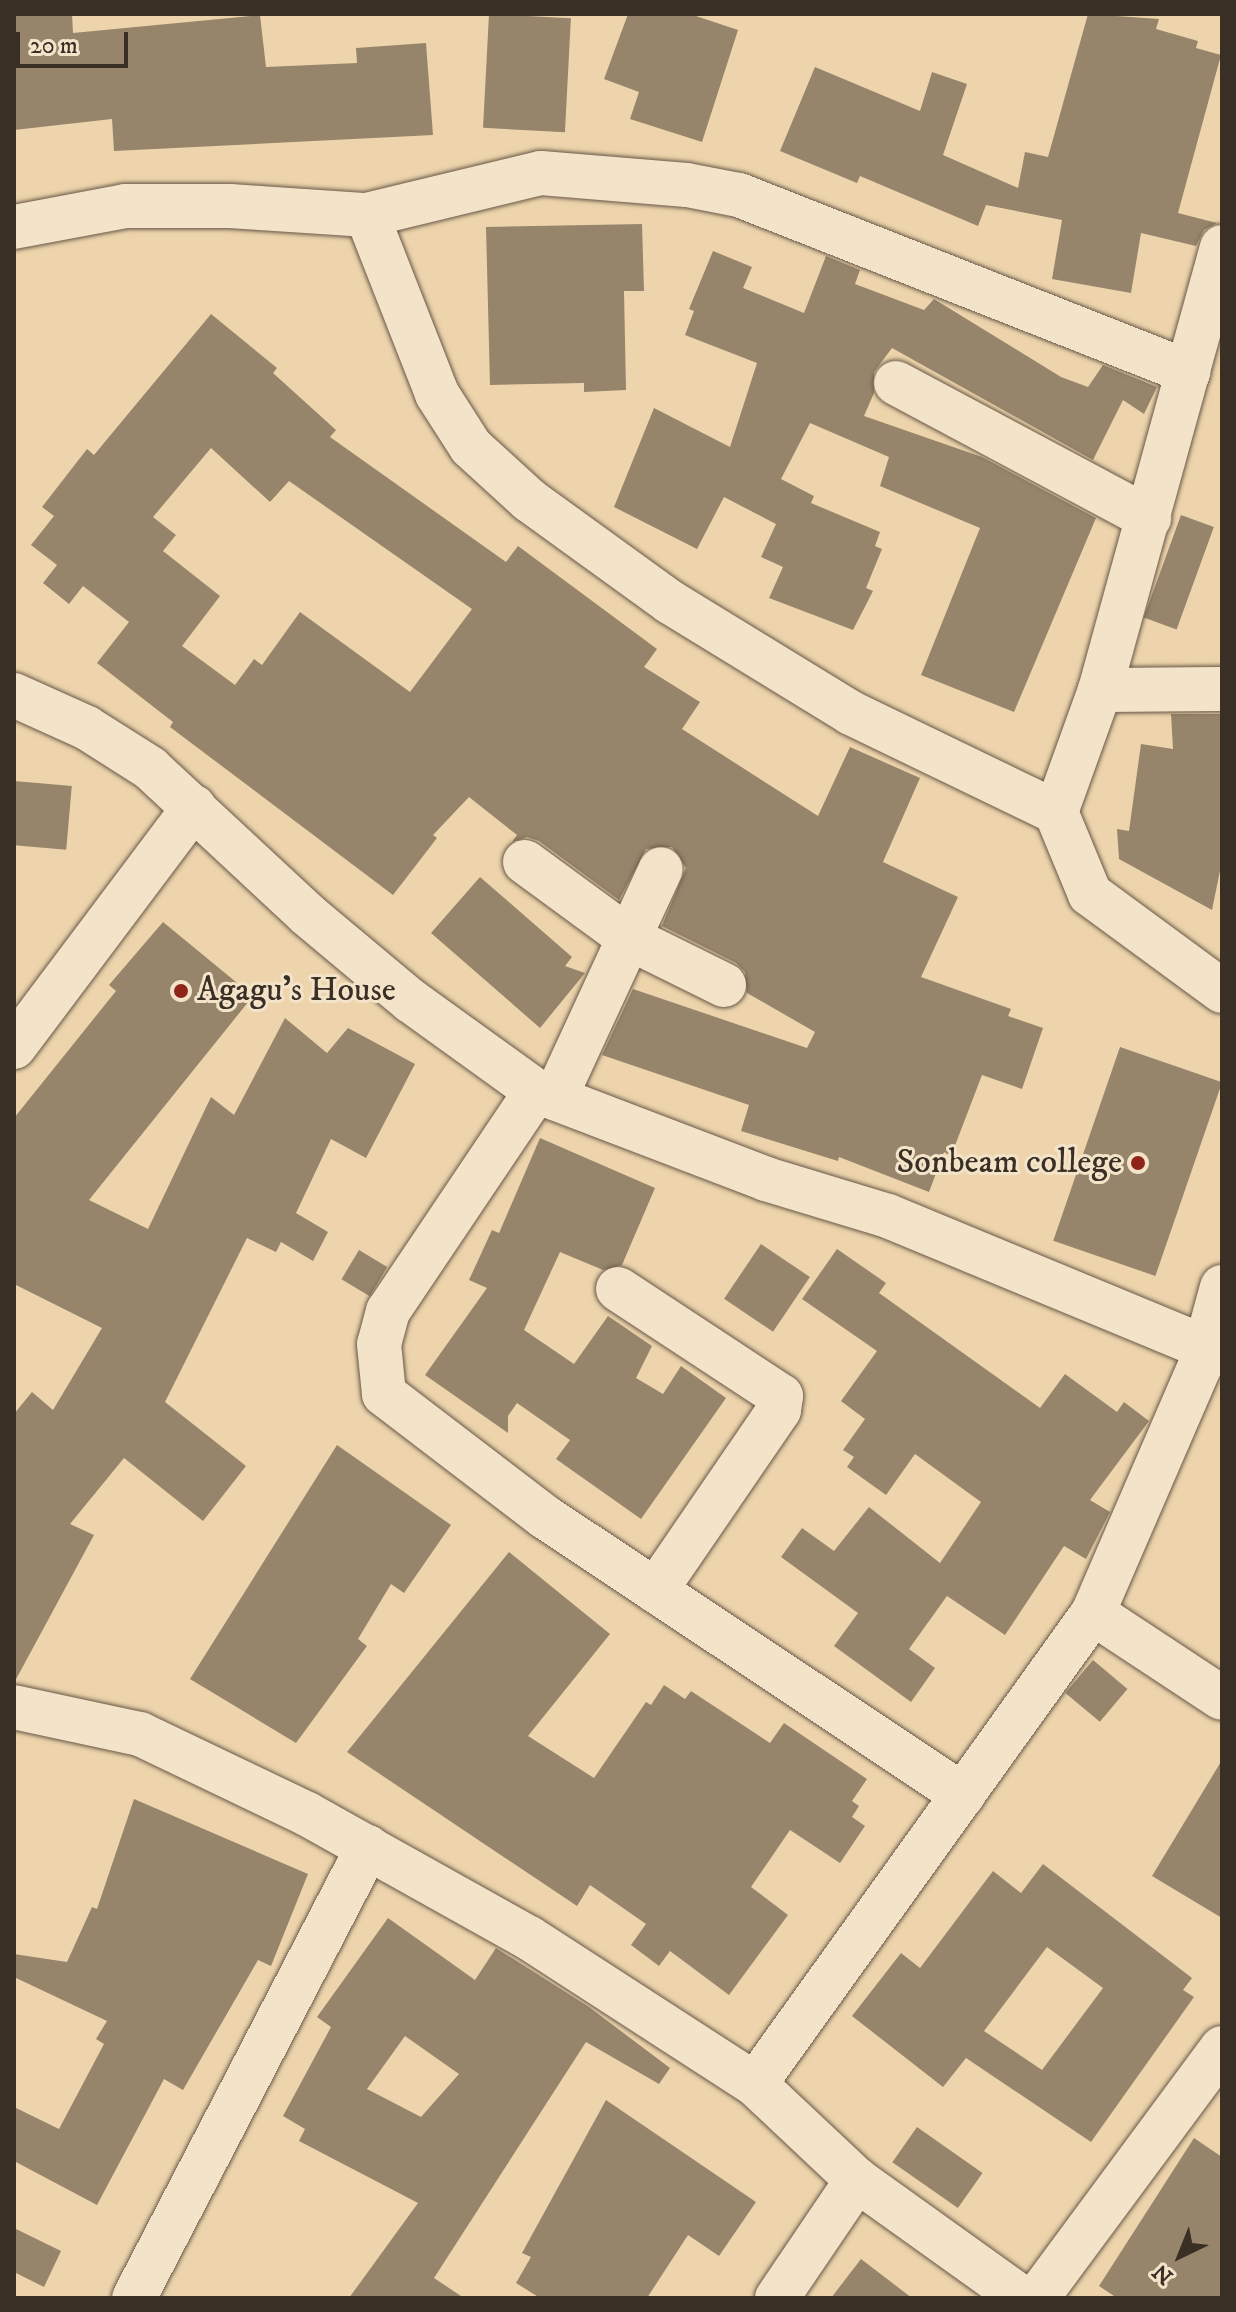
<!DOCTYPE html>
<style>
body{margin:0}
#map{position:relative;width:1236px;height:2312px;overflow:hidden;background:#edd4ac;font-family:"IM FELL DW Pica",serif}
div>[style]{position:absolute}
.building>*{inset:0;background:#97856b;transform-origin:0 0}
.roads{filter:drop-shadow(0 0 2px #675847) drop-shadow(0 0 2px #675847)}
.minor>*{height:44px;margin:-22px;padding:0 22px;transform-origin:22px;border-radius:22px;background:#f3e3c9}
.dots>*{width:22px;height:22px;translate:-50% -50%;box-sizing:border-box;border:4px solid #f3e3c9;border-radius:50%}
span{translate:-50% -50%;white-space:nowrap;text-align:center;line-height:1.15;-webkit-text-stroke:6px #f3e3c9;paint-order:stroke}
.poi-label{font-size:34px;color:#3a2f25}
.left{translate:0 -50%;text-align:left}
.right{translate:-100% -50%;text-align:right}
.frame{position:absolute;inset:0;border:16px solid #3a2f25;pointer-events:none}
.north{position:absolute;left:1140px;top:2216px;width:80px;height:80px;-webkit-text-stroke:6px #f3e3c9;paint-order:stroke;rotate:223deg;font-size:22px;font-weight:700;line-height:32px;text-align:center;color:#3a2f25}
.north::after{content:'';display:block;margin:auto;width:28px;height:36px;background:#3a2f25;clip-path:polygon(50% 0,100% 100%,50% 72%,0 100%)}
.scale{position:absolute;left:16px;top:32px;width:112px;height:36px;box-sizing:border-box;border:4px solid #3a2f25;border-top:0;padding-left:10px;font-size:24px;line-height:28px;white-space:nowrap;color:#3a2f25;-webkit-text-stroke:6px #f3e3c9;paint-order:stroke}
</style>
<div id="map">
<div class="building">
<i style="clip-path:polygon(14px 14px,72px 14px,73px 33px,260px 15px,266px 67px,357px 63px,356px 48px,426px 43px,433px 135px,114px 151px,112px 119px,14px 130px)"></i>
<i style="left:489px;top:14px;width:82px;height:114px;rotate:3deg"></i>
<i style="clip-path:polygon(628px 14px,690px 14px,738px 30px,702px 142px,630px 119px,639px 92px,604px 79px)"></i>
<i style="clip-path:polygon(1088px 14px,1159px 19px,1156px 29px,1198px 41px,1196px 48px,1221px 55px,1178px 213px,1217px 223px,1204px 230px,1196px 246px,1141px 233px,1131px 293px,1052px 279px,1062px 220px,986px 205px,978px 226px,860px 176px,857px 183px,780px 151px,815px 67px,920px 111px,932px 72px,967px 84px,943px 155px,1018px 188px,1025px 152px,1048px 157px)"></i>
<i style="clip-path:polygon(642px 224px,644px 291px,624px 291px,626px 390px,584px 392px,584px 383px,490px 385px,486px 227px)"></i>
<i style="clip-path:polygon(713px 251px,752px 267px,743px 288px,804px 313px,826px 256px,860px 270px,855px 284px,924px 310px,934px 299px,1061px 377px,1088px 387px,1103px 365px,1157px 387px,1144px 414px,1123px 400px,1093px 460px,892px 348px,874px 372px,874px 393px,864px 416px,982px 457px,1096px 518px,1014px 712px,921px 675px,980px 528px,880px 486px,889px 457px,810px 423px,781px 479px,814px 496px,811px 503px,880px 532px,875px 546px,882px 549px,866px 588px,873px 591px,853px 630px,769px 598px,783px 567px,761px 557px,776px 524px,724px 497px,697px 549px,614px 507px,654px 408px,730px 447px,757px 363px,685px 335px,694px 311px,689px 309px)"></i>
<i style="clip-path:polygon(evenodd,211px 314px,277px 368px,273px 373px,336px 430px,330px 437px,506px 562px,518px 546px,657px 649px,644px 667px,700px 702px,682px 729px,818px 816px,850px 747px,920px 778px,883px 862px,958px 897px,921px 977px,1011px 1009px,1008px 1016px,1043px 1028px,1022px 1089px,982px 1075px,951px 1156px,944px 1152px,929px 1192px,839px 1157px,838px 1161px,741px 1131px,749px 1105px,602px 1055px,633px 989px,807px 1048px,815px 1032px,747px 993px,745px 972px,736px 963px,662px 926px,686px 868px,672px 847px,646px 849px,619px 900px,539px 841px,527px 837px,512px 842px,517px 835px,469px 797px,433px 835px,437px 838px,393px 895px,170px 727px,173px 722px,97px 663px,129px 622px,83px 586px,69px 604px,43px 583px,57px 565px,31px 545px,54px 516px,42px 507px,87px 449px,94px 455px,211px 314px,211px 448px,270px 502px,289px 481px,472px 609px,410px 692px,300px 612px,262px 665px,254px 659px,235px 685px,182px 646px,220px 596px,163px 551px,176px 535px,153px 517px,211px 448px)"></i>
<i style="left:1181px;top:515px;width:35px;height:109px;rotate:20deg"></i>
<i style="clip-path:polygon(1171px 714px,1222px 714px,1222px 861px,1212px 910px,1119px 859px,1117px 829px,1129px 831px,1141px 744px,1173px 749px)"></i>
<i style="left:14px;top:781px;width:58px;height:64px;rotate:5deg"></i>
<i style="clip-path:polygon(480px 877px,572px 957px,565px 966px,585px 973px,540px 1028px,431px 933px)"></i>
<i style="clip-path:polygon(163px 922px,253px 996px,89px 1200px,148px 1229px,211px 1097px,234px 1115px,285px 1018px,327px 1053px,348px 1028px,415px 1064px,366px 1158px,331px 1139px,296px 1213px,328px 1232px,313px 1261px,281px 1242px,276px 1252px,247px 1238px,165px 1402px,246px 1466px,203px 1521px,124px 1458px,70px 1524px,94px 1535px,14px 1683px,14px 1414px,32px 1392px,53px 1410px,102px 1328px,14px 1284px,14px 1118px,116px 991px,109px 985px)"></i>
<i style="left:1120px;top:1047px;width:108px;height:205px;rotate:19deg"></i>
<i style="clip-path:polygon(540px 1138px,655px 1188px,622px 1265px,603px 1270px,560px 1252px,524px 1330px,574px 1364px,608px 1316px,652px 1346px,636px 1378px,663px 1394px,681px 1366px,726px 1398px,641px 1519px,556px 1459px,570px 1440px,517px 1403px,508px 1416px,508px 1433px,425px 1375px,487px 1288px,469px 1280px,492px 1230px,499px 1233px)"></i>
<i style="left:761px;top:1244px;width:59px;height:66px;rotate:34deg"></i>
<i style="clip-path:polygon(837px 1249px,886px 1283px,879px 1293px,1040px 1408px,1065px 1374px,1117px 1412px,1124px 1402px,1149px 1421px,1090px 1500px,1110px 1512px,1086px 1559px,1064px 1546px,1005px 1635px,947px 1596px,909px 1649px,935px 1668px,911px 1702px,834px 1646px,858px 1613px,781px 1557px,802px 1528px,834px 1551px,869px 1507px,940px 1563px,981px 1502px,915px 1454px,886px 1495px,847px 1467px,854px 1457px,843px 1450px,865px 1419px,841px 1401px,877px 1351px,802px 1299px)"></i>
<i style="left:359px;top:1250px;width:33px;height:34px;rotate:31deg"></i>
<i style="clip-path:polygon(337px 1445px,451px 1525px,404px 1593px,391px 1584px,358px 1639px,367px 1646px,296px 1743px,190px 1679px)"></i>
<i style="clip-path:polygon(509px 1552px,610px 1634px,528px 1736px,594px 1778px,646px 1702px,651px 1705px,664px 1685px,685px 1699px,691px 1691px,770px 1743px,784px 1723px,867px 1779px,852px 1801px,859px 1806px,852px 1817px,865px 1826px,840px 1863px,790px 1830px,751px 1887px,788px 1915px,729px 1995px,670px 1951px,659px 1966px,631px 1945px,646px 1924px,590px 1885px,577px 1906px,347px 1752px)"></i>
<i style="left:1093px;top:1660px;width:45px;height:43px;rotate:40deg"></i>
<i style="clip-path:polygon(1222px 1760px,1222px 1918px,1152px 1876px)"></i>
<i style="clip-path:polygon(134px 1799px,308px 1874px,271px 1966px,258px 1960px,183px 2090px,164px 2079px,97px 2205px,14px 2161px,14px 2107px,59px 2129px,104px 2044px,96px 2039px,107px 2021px,14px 1977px,14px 1954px,67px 1962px,92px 1907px,97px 1909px)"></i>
<i style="clip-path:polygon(evenodd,1043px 1864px,1192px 1978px,1183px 1990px,1194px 1997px,1091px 2142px,966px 2058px,943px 2087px,852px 2016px,901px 1953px,920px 1968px,993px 1871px,1021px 1893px,1043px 1864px,1047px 1947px,1103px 1988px,1042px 2070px,984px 2031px,1047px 1947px)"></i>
<i style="clip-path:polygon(evenodd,388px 1918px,475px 1980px,496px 1948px,589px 2007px,670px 2068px,659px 2084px,586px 2042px,434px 2278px,464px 2298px,349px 2298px,418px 2203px,299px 2141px,305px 2129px,283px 2116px,331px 2027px,317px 2017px,388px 1918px,405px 2036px,459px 2074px,421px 2117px,367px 2089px,405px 2036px)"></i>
<i style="clip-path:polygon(606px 2100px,756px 2202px,719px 2256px,688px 2235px,647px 2298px,540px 2298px,516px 2283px,531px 2257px,522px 2253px)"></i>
<i style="left:917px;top:2127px;width:80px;height:43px;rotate:35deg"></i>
<i style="clip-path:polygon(1194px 2138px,1222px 2157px,1222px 2298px,1117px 2298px,1099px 2286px)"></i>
<i style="clip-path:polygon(14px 2228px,61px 2251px,44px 2287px,14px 2272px)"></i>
<i style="clip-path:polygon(861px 2259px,912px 2298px,831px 2298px)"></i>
</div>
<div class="roads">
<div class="minor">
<i style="left:367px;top:215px;width:192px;rotate:68.6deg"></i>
<i style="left:437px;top:394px;width:63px;rotate:57.3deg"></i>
<i style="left:471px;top:447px;width:79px;rotate:42.4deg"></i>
<i style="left:529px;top:500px;width:174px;rotate:35.9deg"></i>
<i style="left:670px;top:602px;width:212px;rotate:31.5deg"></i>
<i style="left:851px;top:713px;width:228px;rotate:25.8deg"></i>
<i style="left:14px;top:227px;width:113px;rotate:-10.7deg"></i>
<i style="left:125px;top:206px;width:105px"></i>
<i style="left:230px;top:206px;width:137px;rotate:3.8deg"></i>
<i style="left:367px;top:215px;width:179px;rotate:-13.6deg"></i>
<i style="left:541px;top:173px;width:146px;rotate:4.7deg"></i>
<i style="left:687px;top:185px;width:53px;rotate:10.9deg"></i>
<i style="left:739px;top:195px;width:483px;rotate:21.5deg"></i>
<i style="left:1222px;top:247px;width:459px;rotate:105.4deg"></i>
<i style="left:1100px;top:690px;width:130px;rotate:109.8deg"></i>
<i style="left:1056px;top:812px;width:89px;rotate:67.5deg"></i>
<i style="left:1090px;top:894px;width:164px;rotate:36.3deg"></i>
<i style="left:896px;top:383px;width:287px;rotate:28.1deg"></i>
<i style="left:1100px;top:690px;width:122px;rotate:-0.5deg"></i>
<i style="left:14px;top:695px;width:80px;rotate:24.3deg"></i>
<i style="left:87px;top:728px;width:75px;rotate:32.4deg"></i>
<i style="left:150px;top:768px;width:216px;rotate:42.9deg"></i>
<i style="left:308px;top:915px;width:134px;rotate:39.9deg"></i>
<i style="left:411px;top:1001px;width:154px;rotate:35.8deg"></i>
<i style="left:536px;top:1091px;width:246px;rotate:20.9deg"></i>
<i style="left:766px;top:1179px;width:127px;rotate:16.9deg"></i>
<i style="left:888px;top:1216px;width:343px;rotate:22.5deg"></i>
<i style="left:525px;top:862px;width:129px;rotate:36.2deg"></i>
<i style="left:629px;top:938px;width:106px;rotate:26.3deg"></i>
<i style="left:14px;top:1047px;width:300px;rotate:-53.1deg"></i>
<i style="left:536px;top:1091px;width:265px;rotate:123.9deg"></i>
<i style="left:388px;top:1311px;width:34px;rotate:105deg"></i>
<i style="left:379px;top:1344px;width:50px;rotate:84.3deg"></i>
<i style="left:384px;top:1394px;width:203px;rotate:37.4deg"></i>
<i style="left:545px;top:1517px;width:502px;rotate:33.63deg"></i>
<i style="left:555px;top:1098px;width:252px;rotate:-65.2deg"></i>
<i style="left:618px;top:1289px;width:195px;rotate:33.3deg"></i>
<i style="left:781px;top:1396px;width:14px;rotate:98deg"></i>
<i style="left:779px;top:1410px;width:219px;rotate:124.4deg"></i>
<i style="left:1093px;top:1613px;width:154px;rotate:33.4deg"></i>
<i style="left:14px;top:1707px;width:129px;rotate:12.1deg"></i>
<i style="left:140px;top:1734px;width:185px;rotate:25.6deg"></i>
<i style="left:307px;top:1814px;width:254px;rotate:29.2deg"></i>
<i style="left:529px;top:1938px;width:269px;rotate:32.9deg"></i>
<i style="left:755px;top:2084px;width:140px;rotate:43.3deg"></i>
<i style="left:857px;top:2180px;width:203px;rotate:35.6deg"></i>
<i style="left:755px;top:2084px;width:580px;rotate:-54.34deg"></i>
<i style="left:1093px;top:1613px;width:271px;rotate:-66.6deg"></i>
<i style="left:1201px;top:1364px;width:80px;rotate:-74.7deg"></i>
<i style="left:134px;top:2298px;width:508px;rotate:-62.58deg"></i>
<i style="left:777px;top:2298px;width:143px;rotate:-55.9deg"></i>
<i style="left:1037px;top:2298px;width:311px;rotate:-53.5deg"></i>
</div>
</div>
<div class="dots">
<i style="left:181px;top:991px;background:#8f2418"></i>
<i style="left:1138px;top:1163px;background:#8f2418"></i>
</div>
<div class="poi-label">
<span class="left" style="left:197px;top:991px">Agagu's House</span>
<span class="right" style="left:1122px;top:1163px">Sonbeam college</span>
</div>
<div class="frame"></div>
<div class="north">N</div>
<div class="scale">20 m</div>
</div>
